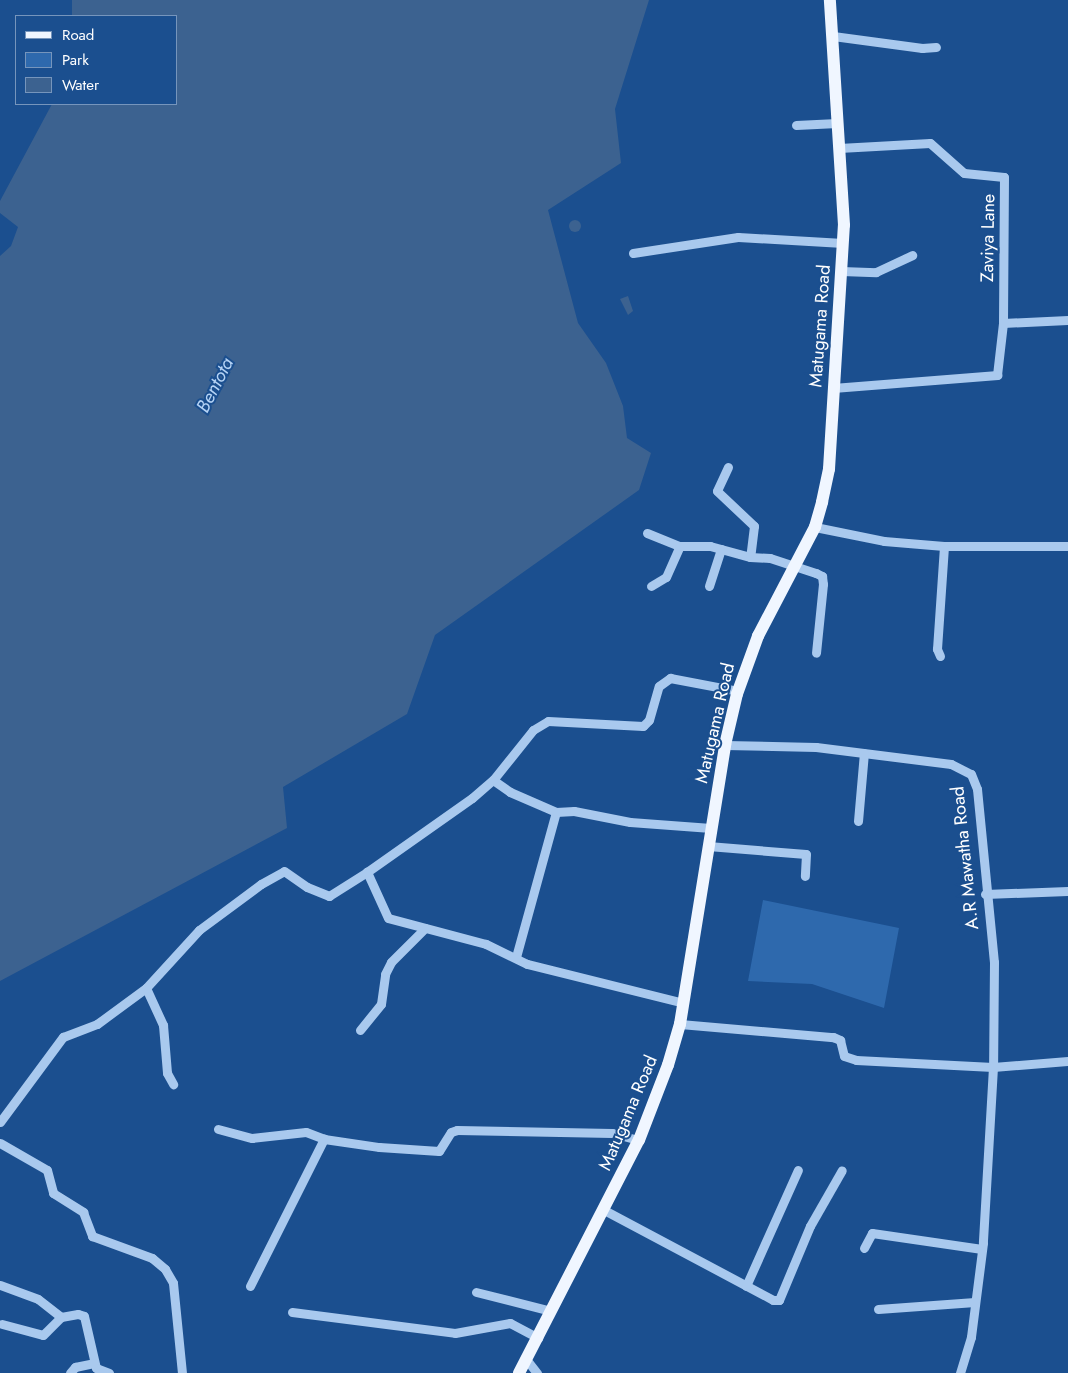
<!DOCTYPE html>
<style>
body{margin:0}
#map{position:relative;width:1068px;height:1373px;overflow:hidden;background:#1b4f8f;font-family:Jost,sans-serif}
div>[style]{position:absolute}
.green>*{inset:0;background:#2e69ad}
.water>*{inset:0;background:#3c6290}
.round{border-radius:50%}
.minor>*{height:9px;margin:-4.5px;padding:0 4.5px;transform-origin:4.5px;border-radius:4.5px;background:#a9c9ee}
.major>*{height:12px;margin:-6px;padding:0 6px;transform-origin:6px;border-radius:6px;background:#f0f6ff}
span{translate:-50% -50%;white-space:nowrap;text-align:center;line-height:1.15;-webkit-text-stroke:4px #1b4f8f;paint-order:stroke}
.street-label{font-size:18px;color:#fff}
.water-label{font-size:19px;color:#b5d3f5;font-style:italic}
.legend{position:absolute;left:15px;top:15px;width:162px;height:90px;box-sizing:border-box;background:#1b4f8f;border:1px solid #7695bc;margin:0;padding:6px 9px;list-style:none;font-size:15px;color:#fff}
.legend li{display:flex;align-items:center;gap:10px;height:25px}
.legend b{width:25px;border:1px solid #7695bc}
</style>
<div id="map">
<div class="green">
<i style="clip-path:polygon(763px 900px,899px 928px,884px 1008px,812px 984px,748px 981px)"></i>
</div>
<div class="water">
<i style="clip-path:polygon(72px 0,649px 0,615px 109px,621px 163px,548px 210px,578px 323px,606px 363px,623px 406px,627px 438px,651px 453px,639px 490px,435px 635px,407px 714px,283px 787px,287px 828px,0 981px,0 256px,11px 246px,18px 227px,0 213px,0 201px,52px 104px,176px 104px,176px 16px,72px 16px)"></i>
<i class="round" style="left:569px;top:220px;width:12px;height:12px"></i>
<i style="clip-path:polygon(628px 296px,633px 311px,628px 315px,620px 299px)"></i>
</div>
<div class="minor">
<i style="left:833px;top:36px;width:90px;rotate:7.7deg"></i>
<i style="left:922px;top:48px;width:14px;rotate:-4deg"></i>
<i style="left:796px;top:125px;width:41px;rotate:-2.8deg"></i>
<i style="left:839px;top:148px;width:91px;rotate:-3.1deg"></i>
<i style="left:930px;top:143px;width:45px;rotate:41.4deg"></i>
<i style="left:964px;top:173px;width:40px;rotate:5.7deg"></i>
<i style="left:1004px;top:177px;width:146px;rotate:90.4deg"></i>
<i style="left:1003px;top:323px;width:65px;rotate:-2.6deg"></i>
<i style="left:633px;top:253px;width:106px;rotate:-8.7deg"></i>
<i style="left:738px;top:237px;width:105px;rotate:3.3deg"></i>
<i style="left:841px;top:271px;width:35px;rotate:2deg"></i>
<i style="left:876px;top:272px;width:40px;rotate:-25deg"></i>
<i style="left:833px;top:388px;width:165px;rotate:-4.5deg"></i>
<i style="left:997px;top:375px;width:52px;rotate:-83.4deg"></i>
<i style="left:728px;top:467px;width:26px;rotate:115deg"></i>
<i style="left:717px;top:491px;width:51px;rotate:43.4deg"></i>
<i style="left:754px;top:526px;width:31px;rotate:97deg"></i>
<i style="left:815px;top:527px;width:70px;rotate:11.5deg"></i>
<i style="left:884px;top:541px;width:60px;rotate:4.8deg"></i>
<i style="left:944px;top:546px;width:124px"></i>
<i style="left:647px;top:533px;width:35px;rotate:22deg"></i>
<i style="left:651px;top:586px;width:17px;rotate:-31deg"></i>
<i style="left:666px;top:577px;width:34px;rotate:-66deg"></i>
<i style="left:680px;top:546px;width:30px"></i>
<i style="left:710px;top:546px;width:41px;rotate:15.4deg"></i>
<i style="left:750px;top:557px;width:20px;rotate:3deg"></i>
<i style="left:770px;top:558px;width:48px;rotate:18.1deg"></i>
<i style="left:816px;top:573px;width:7px;rotate:27deg"></i>
<i style="left:822px;top:576px;width:8px;rotate:83deg"></i>
<i style="left:823px;top:584px;width:69px;rotate:95.8deg"></i>
<i style="left:709px;top:586px;width:39px;rotate:-72deg"></i>
<i style="left:940px;top:656px;width:8px;rotate:-113deg"></i>
<i style="left:937px;top:649px;width:103px;rotate:-86.1deg"></i>
<i style="left:725px;top:745px;width:91px;rotate:1.3deg"></i>
<i style="left:816px;top:747px;width:136px;rotate:7.2deg"></i>
<i style="left:951px;top:764px;width:22px;rotate:27deg"></i>
<i style="left:971px;top:774px;width:16px;rotate:68deg"></i>
<i style="left:977px;top:789px;width:174px;rotate:84.4deg"></i>
<i style="left:994px;top:962px;width:105px;rotate:90.5deg"></i>
<i style="left:993px;top:1067px;width:176px;rotate:93.3deg"></i>
<i style="left:983px;top:1243px;width:95px;rotate:97.3deg"></i>
<i style="left:971px;top:1337px;width:38px;rotate:107deg"></i>
<i style="left:493px;top:780px;width:21px;rotate:35deg"></i>
<i style="left:510px;top:792px;width:50px;rotate:23.5deg"></i>
<i style="left:858px;top:821px;width:68px;rotate:-85deg"></i>
<i style="left:708px;top:846px;width:98px;rotate:4.7deg"></i>
<i style="left:806px;top:854px;width:22px;rotate:93deg"></i>
<i style="left:985px;top:894px;width:83px;rotate:-2.1deg"></i>
<i style="left:516px;top:957px;width:150px;rotate:-74.6deg"></i>
<i style="left:556px;top:812px;width:18px;rotate:-3deg"></i>
<i style="left:574px;top:811px;width:57px;rotate:11.1deg"></i>
<i style="left:630px;top:822px;width:81px;rotate:4.2deg"></i>
<i style="left:146px;top:988px;width:41px;rotate:65.3deg"></i>
<i style="left:163px;top:1025px;width:48px;rotate:85.2deg"></i>
<i style="left:167px;top:1073px;width:13px;rotate:61deg"></i>
<i style="left:684px;top:1003px;width:162px;rotate:-166deg"></i>
<i style="left:527px;top:964px;width:46px;rotate:-154deg"></i>
<i style="left:486px;top:944px;width:101px;rotate:-165.1deg"></i>
<i style="left:388px;top:918px;width:51px;rotate:-114.5deg"></i>
<i style="left:367px;top:872px;width:128px;rotate:-35.2deg"></i>
<i style="left:472px;top:798px;width:28px;rotate:-41deg"></i>
<i style="left:493px;top:780px;width:64px;rotate:-51.3deg"></i>
<i style="left:533px;top:730px;width:17px;rotate:-31deg"></i>
<i style="left:548px;top:721px;width:95px;rotate:3deg"></i>
<i style="left:643px;top:726px;width:8px;rotate:-45deg"></i>
<i style="left:649px;top:720px;width:35px;rotate:-74deg"></i>
<i style="left:659px;top:686px;width:14px;rotate:-36deg"></i>
<i style="left:670px;top:678px;width:69px;rotate:10.8deg"></i>
<i style="left:680px;top:1024px;width:154px;rotate:4.9deg"></i>
<i style="left:833px;top:1037px;width:8px;rotate:23deg"></i>
<i style="left:840px;top:1040px;width:16px;rotate:76deg"></i>
<i style="left:844px;top:1056px;width:13px;rotate:18deg"></i>
<i style="left:856px;top:1060px;width:137px;rotate:2.9deg"></i>
<i style="left:993px;top:1067px;width:75px;rotate:-4.6deg"></i>
<i style="left:360px;top:1030px;width:33px;rotate:-51deg"></i>
<i style="left:381px;top:1004px;width:30px;rotate:-82deg"></i>
<i style="left:385px;top:974px;width:13px;rotate:-63deg"></i>
<i style="left:391px;top:962px;width:48px;rotate:-45deg"></i>
<i style="left:0;top:1122px;width:106px;rotate:-53.5deg"></i>
<i style="left:63px;top:1037px;width:36px;rotate:-21deg"></i>
<i style="left:97px;top:1024px;width:61px;rotate:-36.3deg"></i>
<i style="left:146px;top:988px;width:79px;rotate:-47.6deg"></i>
<i style="left:199px;top:930px;width:77px;rotate:-36.6deg"></i>
<i style="left:261px;top:884px;width:26px;rotate:-29deg"></i>
<i style="left:284px;top:871px;width:28px;rotate:35deg"></i>
<i style="left:307px;top:887px;width:24px;rotate:22deg"></i>
<i style="left:329px;top:896px;width:45px;rotate:-32.3deg"></i>
<i style="left:218px;top:1129px;width:35px;rotate:15deg"></i>
<i style="left:252px;top:1138px;width:54px;rotate:-6.3deg"></i>
<i style="left:306px;top:1132px;width:19px;rotate:21deg"></i>
<i style="left:324px;top:1139px;width:56px;rotate:8.3deg"></i>
<i style="left:379px;top:1147px;width:60px;rotate:3.8deg"></i>
<i style="left:439px;top:1151px;width:22px;rotate:-58deg"></i>
<i style="left:451px;top:1132px;width:6px;rotate:-18deg"></i>
<i style="left:457px;top:1130px;width:155px;rotate:1.1deg"></i>
<i style="left:612px;top:1133px;width:28px;rotate:15deg"></i>
<i style="left:0;top:1143px;width:54px;rotate:29.9deg"></i>
<i style="left:47px;top:1170px;width:24px;rotate:75deg"></i>
<i style="left:53px;top:1193px;width:36px;rotate:32deg"></i>
<i style="left:83px;top:1212px;width:26px;rotate:69deg"></i>
<i style="left:92px;top:1236px;width:64px;rotate:20.1deg"></i>
<i style="left:152px;top:1258px;width:17px;rotate:40deg"></i>
<i style="left:165px;top:1269px;width:16px;rotate:60deg"></i>
<i style="left:173px;top:1283px;width:90px;rotate:84.3deg"></i>
<i style="left:604px;top:1210px;width:191px;rotate:28deg"></i>
<i style="left:773px;top:1300px;width:6px"></i>
<i style="left:779px;top:1300px;width:80px;rotate:-67.3deg"></i>
<i style="left:810px;top:1226px;width:64px;rotate:-60.3deg"></i>
<i style="left:864px;top:1248px;width:17px;rotate:-62deg"></i>
<i style="left:872px;top:1233px;width:111px;rotate:8.3deg"></i>
<i style="left:0;top:1285px;width:40px;rotate:20.2deg"></i>
<i style="left:38px;top:1299px;width:29px;rotate:38deg"></i>
<i style="left:250px;top:1286px;width:165px;rotate:-63.3deg"></i>
<i style="left:746px;top:1286px;width:127px;rotate:-65.9deg"></i>
<i style="left:476px;top:1292px;width:77px;rotate:14.2deg"></i>
<i style="left:878px;top:1309px;width:97px;rotate:-4.1deg"></i>
<i style="left:292px;top:1312px;width:164px;rotate:7.3deg"></i>
<i style="left:455px;top:1333px;width:56px;rotate:-10.3deg"></i>
<i style="left:510px;top:1323px;width:32px;rotate:28deg"></i>
<i style="left:2px;top:1324px;width:42px;rotate:15deg"></i>
<i style="left:43px;top:1335px;width:25px;rotate:-45deg"></i>
<i style="left:61px;top:1317px;width:17px;rotate:-10deg"></i>
<i style="left:78px;top:1314px;width:6px;rotate:18deg"></i>
<i style="left:84px;top:1316px;width:53px;rotate:77deg"></i>
<i style="left:96px;top:1368px;width:14px;rotate:21deg"></i>
<i style="left:526px;top:1359px;width:18px;rotate:52deg"></i>
<i style="left:70px;top:1373px;width:8px;rotate:-50deg"></i>
<i style="left:75px;top:1367px;width:19px;rotate:-12deg"></i>
</div>
<div class="major">
<i style="left:519px;top:1373px;width:262px;rotate:-62.8deg"></i>
<i style="left:639px;top:1140px;width:80px;rotate:-68.9deg"></i>
<i style="left:668px;top:1065px;width:43px;rotate:-73.7deg"></i>
<i style="left:680px;top:1024px;width:283px;rotate:-80.8deg"></i>
<i style="left:725px;top:745px;width:52px;rotate:-76.8deg"></i>
<i style="left:737px;top:694px;width:62px;rotate:-70.1deg"></i>
<i style="left:758px;top:636px;width:123px;rotate:-62.4deg"></i>
<i style="left:815px;top:527px;width:26px;rotate:-74deg"></i>
<i style="left:822px;top:502px;width:34px;rotate:-78deg"></i>
<i style="left:829px;top:469px;width:244px;rotate:-86.5deg"></i>
<i style="left:844px;top:225px;width:225px;rotate:-93.6deg"></i>
</div>
<div class="street-label">
<span style="left:988px;top:238px;rotate:-89deg">Zaviya Lane</span>
<span style="left:820px;top:326px;rotate:-86deg">Matugama Road</span>
<span style="left:715px;top:723px;rotate:-77deg">Matugama Road</span>
<span style="left:965px;top:858px;rotate:-96deg">A.R Mawatha Road</span>
<span style="left:628px;top:1113px;rotate:-67deg">Matugama Road</span>
</div>
<div class="water-label">
<span style="left:215px;top:385px;rotate:-63deg">Bentota</span>
</div>
<ul class="legend">
<li><b style="height:6px;background:#f0f6ff"></b>Road</li>
<li><b style="height:14px;background:#2e69ad"></b>Park</li>
<li><b style="height:14px;background:#3c6290"></b>Water</li>
</ul>
</div>
